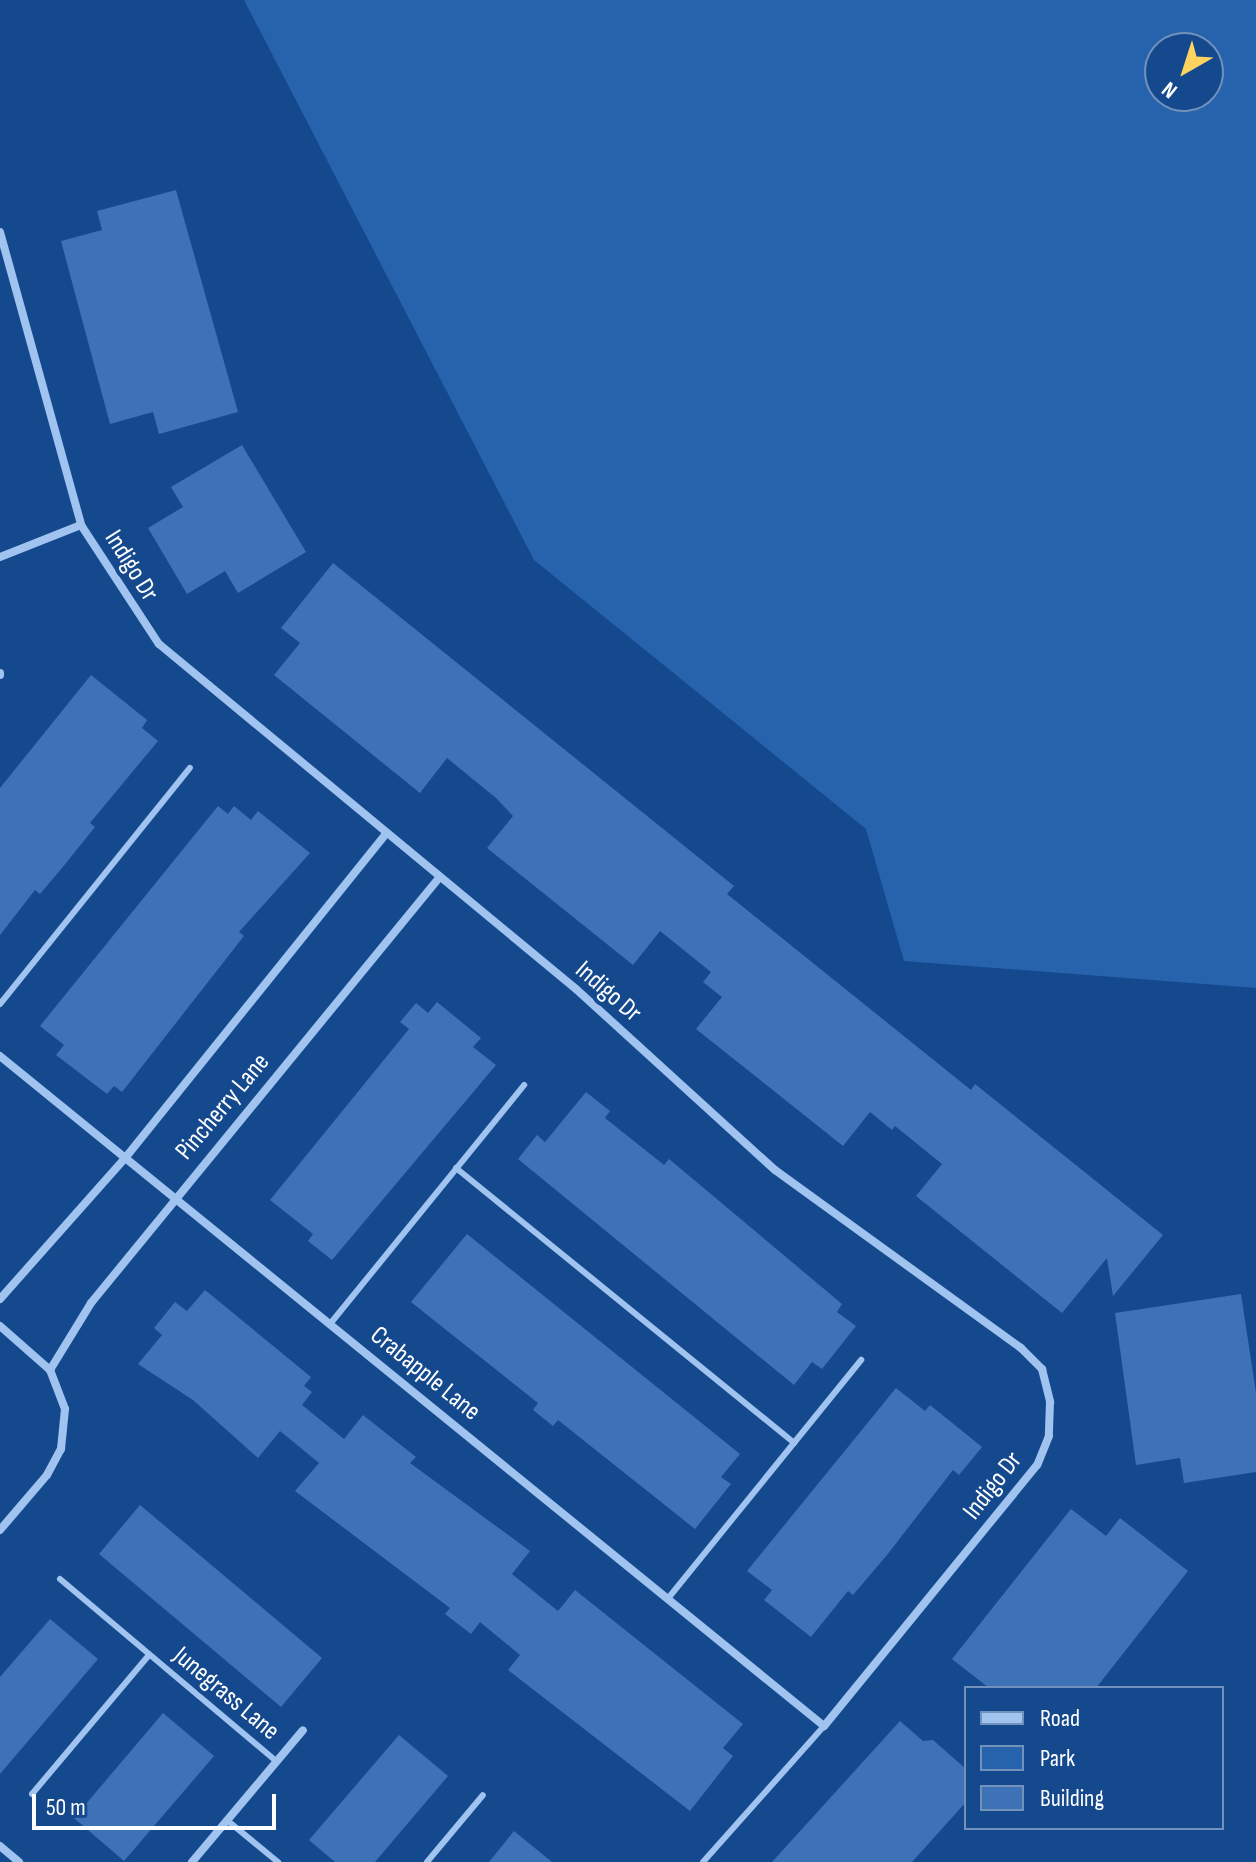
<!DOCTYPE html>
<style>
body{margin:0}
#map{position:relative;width:1256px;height:1862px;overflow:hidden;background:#15498e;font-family:"Sofia Sans Condensed",sans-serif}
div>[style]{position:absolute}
.green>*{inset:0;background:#2762ad}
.building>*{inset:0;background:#3d72b7}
.lane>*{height:6px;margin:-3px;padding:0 3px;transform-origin:3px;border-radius:3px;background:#a0c3f0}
.street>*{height:8px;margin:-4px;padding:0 4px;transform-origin:4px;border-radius:4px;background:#a0c3f0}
span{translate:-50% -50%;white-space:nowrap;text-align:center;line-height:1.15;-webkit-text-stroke:8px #15498e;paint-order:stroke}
.street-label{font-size:26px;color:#fff}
.legend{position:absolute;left:964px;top:1686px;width:260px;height:144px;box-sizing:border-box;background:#15498e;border:2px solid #7392bb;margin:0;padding:10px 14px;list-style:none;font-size:24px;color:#fff}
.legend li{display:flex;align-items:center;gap:16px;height:40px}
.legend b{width:40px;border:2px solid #7392bb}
.north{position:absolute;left:1144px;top:32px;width:80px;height:80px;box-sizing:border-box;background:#15498e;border:2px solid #7392bb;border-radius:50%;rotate:219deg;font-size:22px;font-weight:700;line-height:32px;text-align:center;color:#fff}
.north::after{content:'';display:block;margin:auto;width:28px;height:36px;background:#ffd360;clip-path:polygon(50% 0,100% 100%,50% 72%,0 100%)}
.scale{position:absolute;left:32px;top:1794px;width:244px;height:36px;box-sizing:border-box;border:4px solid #fff;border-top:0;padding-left:10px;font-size:24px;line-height:28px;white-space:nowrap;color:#fff;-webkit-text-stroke:6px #15498e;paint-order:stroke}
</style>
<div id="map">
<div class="green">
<i style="clip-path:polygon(evenodd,244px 0,1256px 0,1256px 988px,904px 961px,866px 829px,534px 560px,244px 0,1160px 48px,1208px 48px,1208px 96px,1160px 96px,1160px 48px)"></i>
</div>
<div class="building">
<i style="clip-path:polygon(176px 190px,238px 412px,159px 434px,153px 412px,110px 424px,61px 241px,102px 230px,97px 211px)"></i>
<i style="clip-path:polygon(242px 445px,306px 552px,238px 593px,225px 571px,187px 594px,148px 528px,183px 507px,171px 487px)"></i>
<i style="clip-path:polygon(333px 563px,734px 886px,727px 894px,971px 1090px,975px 1084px,1163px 1235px,1113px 1296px,1107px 1258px,1062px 1313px,916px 1196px,942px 1164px,895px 1126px,892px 1130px,870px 1112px,843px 1146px,696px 1029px,722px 997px,703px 982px,711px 972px,660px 931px,633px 965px,487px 848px,513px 816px,496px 798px,447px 758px,420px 793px,274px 675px,300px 643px,281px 628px)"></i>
<i style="clip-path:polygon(91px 675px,147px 720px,142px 728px,158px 741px,90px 823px,95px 827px,62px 868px,40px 894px,35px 890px,0 935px,0 788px)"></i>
<i style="clip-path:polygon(218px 806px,228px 814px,234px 806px,251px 820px,258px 811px,310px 853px,239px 932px,244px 936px,122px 1092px,114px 1086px,107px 1094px,56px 1055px,64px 1045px,40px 1026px)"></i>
<i style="clip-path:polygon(437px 1002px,481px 1038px,473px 1047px,496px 1065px,332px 1260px,308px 1241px,313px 1234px,270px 1200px,409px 1029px,400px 1022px,416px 1003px,428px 1013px)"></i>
<i style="clip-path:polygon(586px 1092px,610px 1111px,605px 1118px,664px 1165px,669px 1159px,842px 1304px,837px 1312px,856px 1326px,822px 1369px,812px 1362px,794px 1385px,518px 1159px,537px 1135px,545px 1142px)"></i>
<i style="clip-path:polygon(467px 1234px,740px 1454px,721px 1477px,731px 1484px,695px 1529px,558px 1420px,553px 1426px,533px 1410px,538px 1403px,411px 1302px)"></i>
<i style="clip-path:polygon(205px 1290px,311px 1377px,304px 1386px,312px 1392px,302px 1405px,344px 1439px,363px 1415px,416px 1457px,410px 1463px,530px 1551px,512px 1574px,558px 1611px,575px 1590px,743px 1724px,723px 1748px,733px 1756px,690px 1811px,508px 1670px,520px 1655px,480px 1622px,471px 1634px,445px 1614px,450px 1608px,295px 1491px,319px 1463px,280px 1431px,258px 1458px,193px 1400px,138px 1364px,162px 1335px,154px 1328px,175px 1302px,187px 1311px)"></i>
<i style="clip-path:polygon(1241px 1294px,1256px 1393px,1256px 1472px,1184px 1483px,1180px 1458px,1136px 1465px,1115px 1313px)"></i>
<i style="clip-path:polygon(896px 1388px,925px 1411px,930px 1405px,982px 1447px,959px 1475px,953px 1470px,887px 1555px,853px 1595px,848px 1591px,811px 1637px,764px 1600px,772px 1590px,747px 1571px)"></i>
<i style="clip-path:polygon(140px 1505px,322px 1658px,281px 1707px,99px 1554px)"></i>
<i style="clip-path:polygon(1071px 1509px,1106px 1536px,1120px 1518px,1188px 1571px,1096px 1688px,989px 1688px,952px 1659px)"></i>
<i style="clip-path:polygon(50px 1619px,98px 1659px,0 1774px,0 1677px)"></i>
<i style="clip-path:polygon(163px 1713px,214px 1756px,124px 1861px,74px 1818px)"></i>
<i style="clip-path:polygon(900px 1721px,923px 1741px,933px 1740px,966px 1769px,966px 1802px,912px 1862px,772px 1862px)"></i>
<i style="clip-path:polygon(399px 1735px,448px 1776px,375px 1862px,335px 1862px,309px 1840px)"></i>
<i style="clip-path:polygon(514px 1831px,552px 1862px,489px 1862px)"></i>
</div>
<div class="lane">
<i style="left:0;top:1004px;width:303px;rotate:-51.2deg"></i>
<i style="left:456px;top:1168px;width:436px;rotate:39.1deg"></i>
<i style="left:330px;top:1324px;width:308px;rotate:-50.9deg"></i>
<i style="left:60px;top:1579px;width:284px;rotate:40.1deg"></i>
<i style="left:670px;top:1596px;width:304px;rotate:-51deg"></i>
<i style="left:32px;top:1794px;width:182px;rotate:-49.9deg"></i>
<i style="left:228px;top:1821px;width:65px;rotate:39.4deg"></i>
<i style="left:427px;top:1862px;width:87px;rotate:-50.1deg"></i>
<i style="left:703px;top:1862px;width:182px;rotate:-48.3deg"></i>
</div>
<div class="street">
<i style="left:0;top:232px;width:304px;rotate:74.5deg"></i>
<i style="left:81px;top:525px;width:142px;rotate:56.8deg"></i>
<i style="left:159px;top:644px;width:541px;rotate:39.6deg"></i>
<i style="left:576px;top:989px;width:269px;rotate:42.3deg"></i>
<i style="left:775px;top:1170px;width:304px;rotate:35.9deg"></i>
<i style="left:1021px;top:1348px;width:30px;rotate:45deg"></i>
<i style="left:1042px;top:1369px;width:34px;rotate:76deg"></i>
<i style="left:1050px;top:1402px;width:34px;rotate:92deg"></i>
<i style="left:1049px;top:1436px;width:31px;rotate:112deg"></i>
<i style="left:1037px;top:1465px;width:337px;rotate:129.2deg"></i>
<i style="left:824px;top:1726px;width:1062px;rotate:-140.89deg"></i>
<i style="left:0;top:557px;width:87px;rotate:-21.6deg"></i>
<i style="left:0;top:673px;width:2px;rotate:90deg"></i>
<i style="left:0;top:1299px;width:190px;rotate:-48.4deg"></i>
<i style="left:126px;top:1157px;width:413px;rotate:-51.2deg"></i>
<i style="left:0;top:1326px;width:67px;rotate:41.3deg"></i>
<i style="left:0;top:1530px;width:72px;rotate:-49.5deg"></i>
<i style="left:47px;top:1475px;width:30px;rotate:-62deg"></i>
<i style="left:61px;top:1449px;width:40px;rotate:-84.3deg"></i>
<i style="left:65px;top:1409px;width:42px;rotate:-111deg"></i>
<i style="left:50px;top:1370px;width:79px;rotate:-58.5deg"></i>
<i style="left:91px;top:1303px;width:548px;rotate:-50.7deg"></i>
<i style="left:0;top:1846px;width:25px;rotate:40deg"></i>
<i style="left:192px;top:1862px;width:172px;rotate:-49.9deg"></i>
</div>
<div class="street-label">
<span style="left:131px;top:566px;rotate:58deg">Indigo Dr</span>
<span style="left:608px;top:992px;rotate:41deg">Indigo Dr</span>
<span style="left:223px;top:1107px;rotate:-50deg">Pincherry Lane</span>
<span style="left:425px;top:1374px;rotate:39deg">Crabapple Lane</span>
<span style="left:993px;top:1486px;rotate:-52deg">Indigo Dr</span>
<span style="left:226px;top:1694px;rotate:40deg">Junegrass Lane</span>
</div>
<ul class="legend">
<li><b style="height:10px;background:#a0c3f0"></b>Road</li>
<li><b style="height:22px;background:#2762ad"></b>Park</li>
<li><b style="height:22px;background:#3d72b7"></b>Building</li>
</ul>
<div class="north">N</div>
<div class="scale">50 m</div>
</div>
